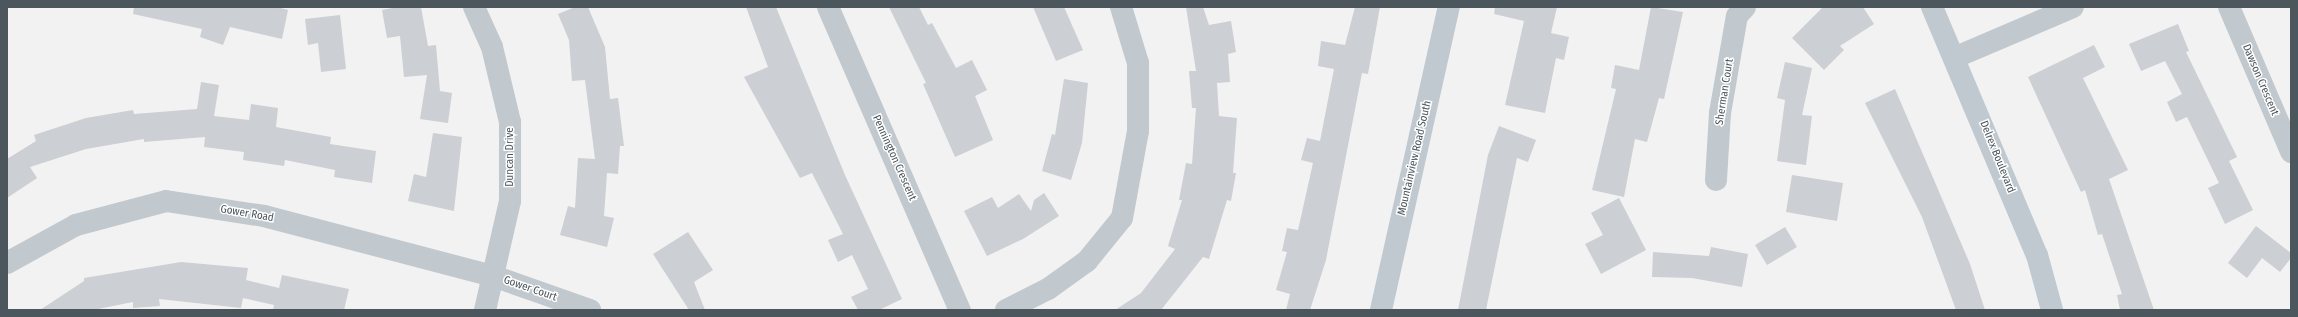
<!DOCTYPE html>
<style>
body{margin:0}
#map{position:relative;width:2298px;height:317px;overflow:hidden;background:#f3f2f2;font-family:"Fira Sans Condensed",sans-serif}
div>[style]{position:absolute}
.building>*{inset:0;background:#cccfd3}
.street>*{height:22px;margin:-11px;padding:0 11px;transform-origin:11px;border-radius:11px;background:#c1c9ce}
.secondary>*{height:22px;margin:-11px;padding:0 11px;transform-origin:11px;border-radius:11px;background:#c0c9d0}
span{translate:-50% -50%;white-space:nowrap;text-align:center;line-height:1.15;-webkit-text-stroke:3px #fff;paint-order:stroke}
.street-label{font-size:11px;color:#4b565d}
.frame{position:absolute;inset:0;border:8px solid #4b565d;pointer-events:none}
</style>
<div id="map">
<div class="building">
<i style="clip-path:polygon(134px 7px,277px 7px,288px 10px,282px 39px,230px 27px,223px 45px,200px 37px,202px 29px,133px 14px)"></i>
<i style="clip-path:polygon(398px 7px,421px 7px,428px 46px,436px 45px,440px 91px,452px 93px,448px 123px,420px 119px,427px 75px,404px 77px,400px 36px,387px 38px,382px 10px)"></i>
<i style="clip-path:polygon(575px 7px,588px 7px,605px 47px,610px 99px,618px 98px,624px 146px,620px 146px,618px 174px,607px 173px,604px 216px,614px 218px,607px 247px,560px 235px,568px 206px,575px 208px,578px 158px,595px 159px,585px 80px,572px 81px,569px 40px,558px 14px)"></i>
<i style="clip-path:polygon(746px 7px,776px 7px,845px 175px,902px 299px,879px 310px,858px 310px,851px 297px,868px 289px,852px 255px,838px 262px,828px 240px,843px 234px,812px 173px,800px 178px,744px 77px,768px 67px)"></i>
<i style="clip-path:polygon(889px 7px,919px 7px,928px 25px,932px 23px,956px 68px,972px 60px,987px 90px,975px 96px,993px 140px,955px 157px,923px 84px,926px 83px)"></i>
<i style="clip-path:polygon(1033px 7px,1064px 7px,1083px 50px,1056px 61px)"></i>
<i style="clip-path:polygon(1186px 7px,1203px 7px,1209px 25px,1231px 21px,1236px 52px,1228px 54px,1230px 82px,1217px 83px,1219px 116px,1237px 118px,1233px 173px,1236px 173px,1231px 201px,1227px 200px,1209px 259px,1203px 257px,1161px 310px,1115px 310px,1141px 293px,1175px 249px,1168px 246px,1182px 200px,1179px 200px,1186px 163px,1192px 164px,1196px 108px,1192px 108px,1189px 71px,1196px 71px)"></i>
<i style="clip-path:polygon(1355px 7px,1380px 7px,1368px 74px,1362px 73px,1326px 260px,1310px 310px,1286px 310px,1290px 294px,1276px 290px,1287px 252px,1282px 251px,1287px 228px,1298px 230px,1313px 163px,1301px 160px,1307px 138px,1320px 141px,1334px 69px,1318px 66px,1321px 41px,1345px 45px)"></i>
<i style="clip-path:polygon(1495px 7px,1557px 7px,1551px 33px,1569px 37px,1564px 60px,1556px 58px,1545px 113px,1505px 105px,1524px 21px,1494px 14px)"></i>
<i style="clip-path:polygon(1651px 7px,1683px 12px,1664px 99px,1659px 98px,1647px 142px,1635px 139px,1624px 197px,1592px 190px,1616px 89px,1611px 88px,1615px 65px,1639px 70px)"></i>
<i style="clip-path:polygon(1823px 7px,1863px 7px,1874px 24px,1840px 46px,1844px 50px,1824px 70px,1792px 38px)"></i>
<i style="clip-path:polygon(340px 15px,346px 69px,321px 72px,318px 43px,308px 45px,305px 19px)"></i>
<i style="clip-path:polygon(2178px 24px,2189px 51px,2186px 52px,2237px 157px,2229px 161px,2253px 210px,2225px 224px,2208px 188px,2219px 183px,2187px 117px,2176px 122px,2167px 102px,2182px 94px,2165px 61px,2141px 71px,2129px 44px)"></i>
<i style="clip-path:polygon(2094px 45px,2105px 67px,2083px 78px,2128px 170px,2109px 179px,2154px 310px,2120px 310px,2117px 295px,2122px 294px,2102px 234px,2098px 235px,2085px 190px,2081px 192px,2028px 77px)"></i>
<i style="clip-path:polygon(1785px 62px,1812px 68px,1802px 115px,1812px 116px,1806px 165px,1777px 161px,1785px 100px,1777px 98px)"></i>
<i style="clip-path:polygon(1064px 79px,1088px 83px,1082px 143px,1071px 180px,1042px 171px,1052px 134px,1055px 135px)"></i>
<i style="clip-path:polygon(201px 82px,219px 85px,214px 116px,249px 120px,251px 104px,278px 108px,276px 127px,331px 137px,330px 144px,376px 151px,372px 183px,334px 177px,335px 170px,285px 160px,284px 166px,243px 160px,244px 152px,204px 147px,205px 137px,144px 142px,144px 139px,86px 149px,30px 167px,37px 178px,7px 198px,7px 159px,36px 141px,34px 135px,86px 118px,133px 110px,134px 114px,197px 109px)"></i>
<i style="clip-path:polygon(1895px 89px,1970px 264px,1985px 310px,1956px 310px,1922px 217px,1865px 103px)"></i>
<i style="clip-path:polygon(1499px 126px,1536px 140px,1528px 162px,1517px 158px,1486px 310px,1458px 310px,1488px 155px)"></i>
<i style="clip-path:polygon(433px 133px,462px 137px,454px 211px,408px 201px,414px 174px,426px 177px)"></i>
<i style="clip-path:polygon(1792px 175px,1843px 183px,1837px 221px,1786px 212px)"></i>
<i style="clip-path:polygon(1044px 193px,1059px 216px,1023px 239px,987px 256px,964px 211px,992px 197px,998px 208px,1019px 194px,1031px 211px,1034px 200px)"></i>
<i style="clip-path:polygon(1619px 198px,1646px 250px,1601px 274px,1585px 244px,1603px 235px,1591px 213px)"></i>
<i style="clip-path:polygon(2256px 226px,2291px 253px,2291px 258px,2280px 272px,2262px 258px,2247px 278px,2228px 263px)"></i>
<i style="clip-path:polygon(1785px 227px,1797px 247px,1767px 265px,1755px 245px)"></i>
<i style="clip-path:polygon(688px 232px,713px 270px,694px 282px,705px 310px,689px 310px,653px 254px)"></i>
<i style="clip-path:polygon(1711px 247px,1748px 254px,1742px 287px,1692px 278px,1652px 277px,1653px 252px,1709px 256px)"></i>
<i style="clip-path:polygon(181px 262px,248px 268px,246px 280px,279px 288px,282px 275px,349px 289px,344px 310px,273px 310px,274px 305px,243px 298px,241px 308px,159px 299px,160px 306px,133px 308px,133px 302px,93px 310px,40px 310px,84px 281px,84px 278px)"></i>
</div>
<div class="street">
<i style="left:474px;top:7px;width:44px;rotate:65.8deg"></i>
<i style="left:492px;top:47px;width:77px;rotate:76.5deg"></i>
<i style="left:510px;top:122px;width:79px;rotate:90deg"></i>
<i style="left:510px;top:201px;width:112px;rotate:102.9deg"></i>
<i style="left:828px;top:7px;width:331px;rotate:66.5deg"></i>
<i style="left:2229px;top:7px;width:158px;rotate:66.8deg"></i>
<i style="left:1956px;top:57px;width:127px;rotate:-23.1deg"></i>
<i style="left:1716px;top:180px;width:67px;rotate:-86.6deg"></i>
<i style="left:1720px;top:113px;width:98px;rotate:-80.1deg"></i>
<i style="left:1737px;top:16px;width:12px;rotate:-48deg"></i>
<i style="left:7px;top:263px;width:79px;rotate:-28.8deg"></i>
<i style="left:76px;top:225px;width:93px;rotate:-14.9deg"></i>
<i style="left:166px;top:201px;width:99px;rotate:8.7deg"></i>
<i style="left:264px;top:216px;width:237px;rotate:14.7deg"></i>
<i style="left:493px;top:276px;width:103px;rotate:19.3deg"></i>
<i style="left:1006px;top:310px;width:47px;rotate:-26.6deg"></i>
<i style="left:1048px;top:289px;width:48px;rotate:-35.7deg"></i>
<i style="left:1087px;top:261px;width:55px;rotate:-50.9deg"></i>
<i style="left:1122px;top:218px;width:88px;rotate:-79.6deg"></i>
<i style="left:1138px;top:131px;width:68px;rotate:-90deg"></i>
<i style="left:1138px;top:63px;width:59px;rotate:-106.9deg"></i>
</div>
<div class="secondary">
<i style="left:1932px;top:7px;width:269px;rotate:67.1deg"></i>
<i style="left:2037px;top:255px;width:57px;rotate:74.7deg"></i>
<i style="left:1381px;top:310px;width:311px;rotate:-77.4deg"></i>
</div>
<div class="street-label">
<span style="left:2260px;top:80px;rotate:67deg">Dawson Crescent</span>
<span style="left:1725px;top:92px;rotate:-81deg">Sherman Court</span>
<span style="left:510px;top:157px;rotate:-90deg">Duncan Drive</span>
<span style="left:1997px;top:157px;rotate:68deg">Delrex Boulevard</span>
<span style="left:894px;top:158px;rotate:66deg">Pennington Crescent</span>
<span style="left:1415px;top:158px;rotate:-77deg">Mountainview Road South</span>
<span style="left:247px;top:214px;rotate:10deg">Gower Road</span>
<span style="left:530px;top:289px;rotate:19deg">Gower Court</span>
</div>
<div class="frame"></div>
</div>
